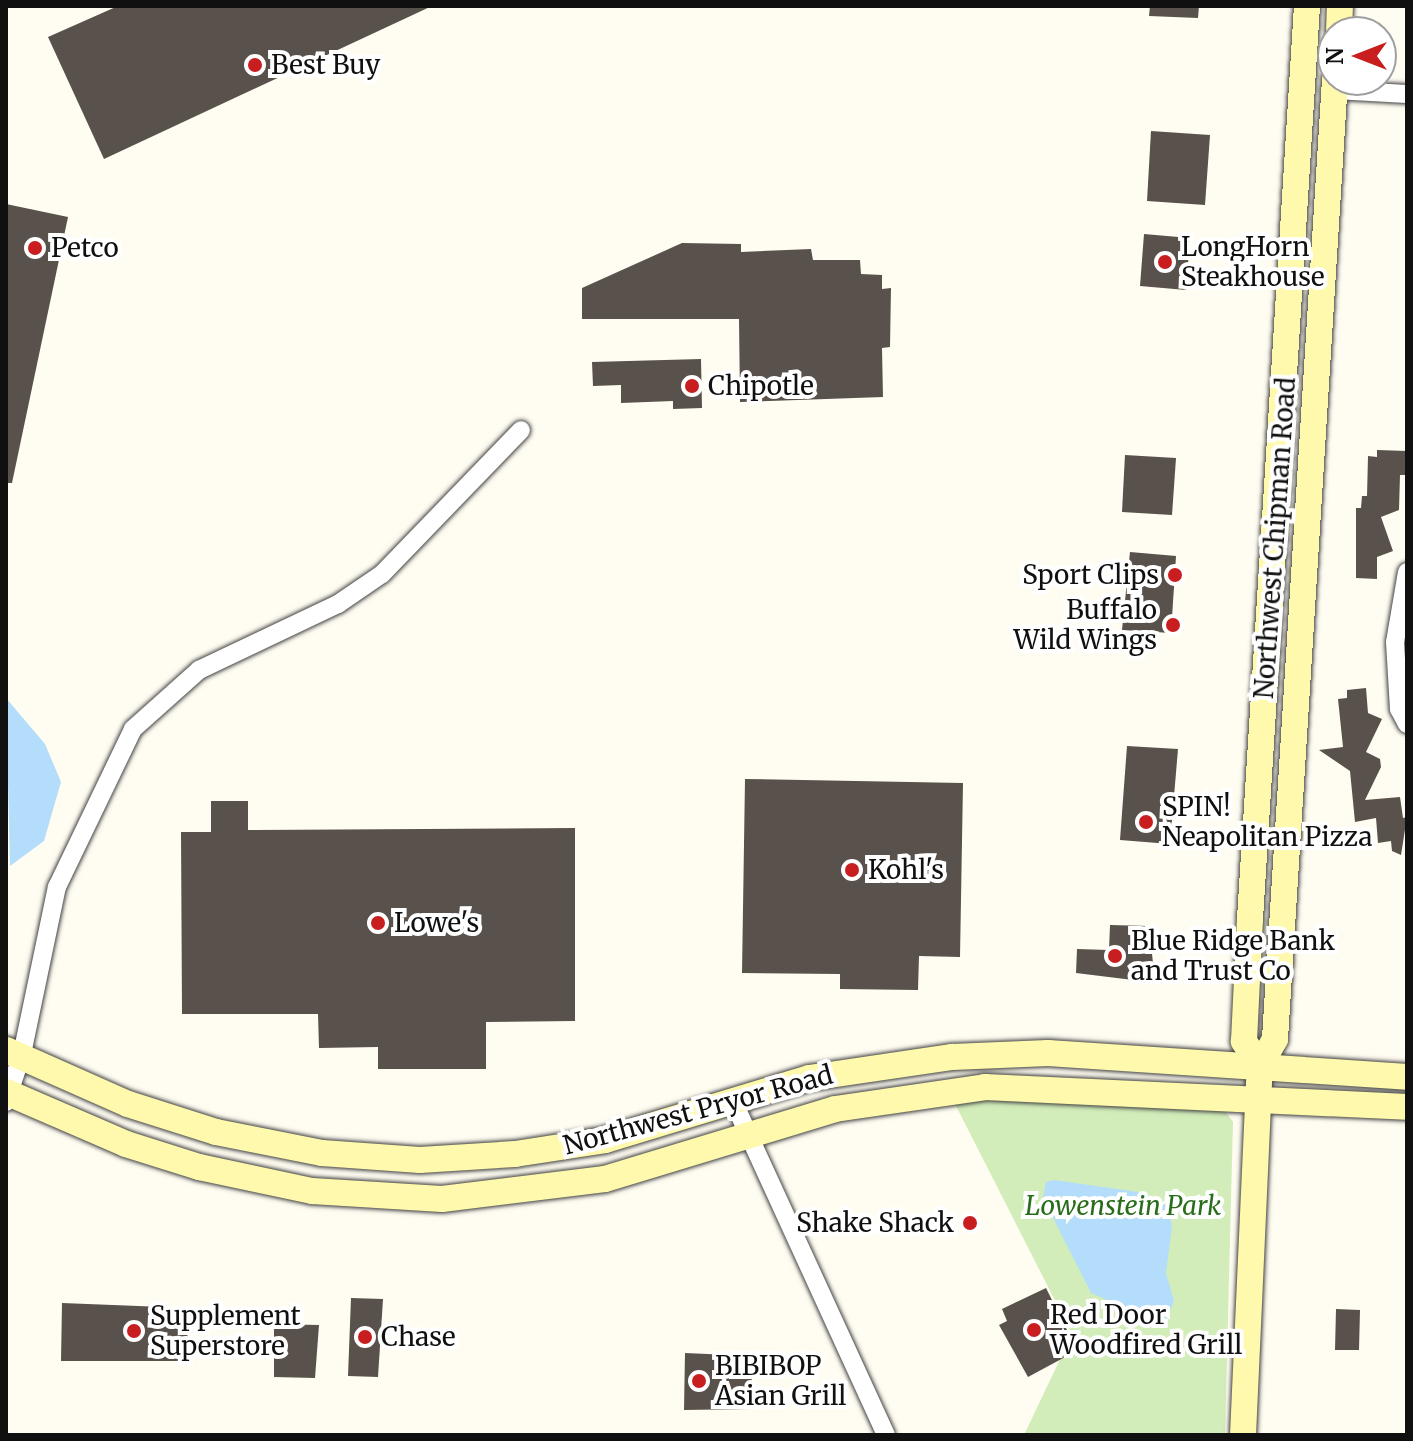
<!DOCTYPE html>
<style>
body{margin:0}
#map{position:relative;width:1413px;height:1441px;overflow:hidden;background:#fffdf2;font-family:Merriweather,serif}
div>[style]{position:absolute}
.green>*{inset:0;background:#d2edb9}
.water>*{inset:0;background:#b3ddfa}
.building>*{inset:0;background:#59514b}
.roads{filter:drop-shadow(0 0 2px #434343) drop-shadow(0 0 2px #434343)}
.minor>*{height:18px;margin:-9px;padding:0 9px;transform-origin:9px;border-radius:9px;background:#fff}
.secondary>*{height:26px;margin:-13px;padding:0 13px;transform-origin:13px;border-radius:13px;background:#fff9ad}
.dots>*{width:22px;height:22px;translate:-50% -50%;box-sizing:border-box;border:4px solid #fff;border-radius:50%}
span{translate:-50% -50%;white-space:nowrap;text-align:center;line-height:1.15;-webkit-text-stroke:8px #fff;paint-order:stroke}
.poi-label{font-size:26px;color:#101010}
.left{translate:0 -50%;text-align:left}
.right{translate:-100% -50%;text-align:right}
.street-label{font-size:26px;color:#101010}
.park-label{font-size:26px;color:#296d1b;font-style:italic}
.frame{position:absolute;inset:0;border:8px solid #101010;pointer-events:none}
.north{position:absolute;left:1317px;top:16px;width:80px;height:80px;box-sizing:border-box;background:#fff;border:2px solid #9f9f9f;border-radius:50%;rotate:270deg;font-size:22px;font-weight:700;line-height:32px;text-align:center;color:#101010}
.north::after{content:'';display:block;margin:auto;width:28px;height:36px;background:#c91e20;clip-path:polygon(50% 0,100% 100%,50% 72%,0 100%)}
</style>
<div id="map">
<div class="green">
<i style="clip-path:polygon(1008px 1096px,1225px 1111px,1233px 1122px,1225px 1435px,1024px 1435px,1072px 1334px,953px 1100px)"></i>
</div>
<div class="water">
<i style="clip-path:polygon(6px 698px,45px 744px,61px 782px,44px 841px,10px 866px)"></i>
<i style="clip-path:polygon(1054px 1180px,1145px 1193px,1168px 1207px,1172px 1226px,1166px 1273px,1174px 1301px,1167px 1318px,1153px 1320px,1091px 1293px,1043px 1198px,1046px 1182px)"></i>
</div>
<div class="building">
<i style="clip-path:polygon(118px 6px,432px 6px,104px 159px,48px 37px)"></i>
<i style="clip-path:polygon(1150px 6px,1199px 6px,1198px 18px,1149px 16px)"></i>
<i style="clip-path:polygon(1151px 131px,1210px 135px,1205px 205px,1147px 201px)"></i>
<i style="clip-path:polygon(6px 204px,68px 217px,12px 483px,6px 483px)"></i>
<i style="clip-path:polygon(1144px 234px,1190px 238px,1186px 290px,1140px 286px)"></i>
<i style="clip-path:polygon(682px 243px,741px 244px,741px 252px,811px 249px,813px 260px,860px 260px,861px 274px,882px 275px,882px 289px,891px 288px,890px 347px,882px 348px,883px 397px,740px 402px,739px 319px,582px 319px,582px 288px)"></i>
<i style="clip-path:polygon(701px 359px,702px 408px,673px 409px,673px 401px,621px 403px,621px 385px,593px 386px,592px 362px)"></i>
<i style="clip-path:polygon(1377px 450px,1407px 451px,1407px 475px,1400px 475px,1399px 510px,1381px 517px,1393px 551px,1377px 557px,1377px 579px,1356px 578px,1356px 508px,1361px 508px,1362px 496px,1367px 496px,1368px 456px,1377px 457px)"></i>
<i style="clip-path:polygon(1125px 455px,1176px 458px,1172px 515px,1122px 512px)"></i>
<i style="clip-path:polygon(1130px 552px,1176px 556px,1171px 633px,1122px 630px)"></i>
<i style="clip-path:polygon(1366px 688px,1368px 713px,1382px 719px,1366px 752px,1380px 759px,1381px 767px,1365px 800px,1400px 797px,1403px 818px,1407px 817px,1401px 855px,1392px 851px,1391px 841px,1378px 843px,1376px 818px,1355px 822px,1350px 771px,1319px 750px,1343px 747px,1338px 699px,1347px 698px,1347px 690px)"></i>
<i style="clip-path:polygon(1127px 746px,1178px 749px,1170px 844px,1120px 840px)"></i>
<i style="clip-path:polygon(745px 779px,963px 783px,960px 957px,919px 956px,918px 990px,840px 989px,840px 974px,742px 973px)"></i>
<i style="clip-path:polygon(211px 801px,248px 801px,248px 830px,575px 828px,575px 1021px,486px 1022px,486px 1069px,378px 1069px,378px 1047px,319px 1048px,318px 1014px,182px 1014px,181px 832px,211px 832px)"></i>
<i style="clip-path:polygon(1110px 925px,1149px 926px,1153px 963px,1133px 980px,1076px 973px,1077px 949px,1109px 950px)"></i>
<i style="clip-path:polygon(1046px 1288px,1069px 1334px,1060px 1339px,1067px 1356px,1028px 1377px,999px 1325px,1007px 1321px,1002px 1309px)"></i>
<i style="clip-path:polygon(351px 1298px,383px 1299px,378px 1377px,348px 1376px)"></i>
<i style="clip-path:polygon(62px 1303px,189px 1308px,186px 1361px,61px 1361px)"></i>
<i style="clip-path:polygon(1336px 1309px,1360px 1310px,1359px 1350px,1335px 1350px)"></i>
<i style="clip-path:polygon(274px 1324px,319px 1325px,315px 1378px,274px 1377px)"></i>
<i style="clip-path:polygon(685px 1353px,753px 1356px,750px 1409px,684px 1410px)"></i>
</div>
<div class="roads">
<div class="minor">
<i style="left:1335px;top:90px;width:72px;rotate:3.2deg"></i>
<i style="left:1407px;top:572px;width:71px;rotate:99.7deg"></i>
<i style="left:1395px;top:642px;width:67px;rotate:86.6deg"></i>
<i style="left:1399px;top:709px;width:17px;rotate:62deg"></i>
<i style="left:6px;top:1102px;width:51px;rotate:-71.6deg"></i>
<i style="left:22px;top:1054px;width:171px;rotate:-78.2deg"></i>
<i style="left:57px;top:887px;width:175px;rotate:-64.3deg"></i>
<i style="left:133px;top:729px;width:89px;rotate:-41.8deg"></i>
<i style="left:199px;top:670px;width:154px;rotate:-25.4deg"></i>
<i style="left:338px;top:604px;width:53px;rotate:-34.3deg"></i>
<i style="left:382px;top:574px;width:200px;rotate:-46deg"></i>
<i style="left:734px;top:1103px;width:365px;rotate:65.4deg"></i>
</div>
<div class="secondary">
<i style="left:1339px;top:32px;width:26px;rotate:-88deg"></i>
<i style="left:6px;top:1050px;width:133px;rotate:23.9deg"></i>
<i style="left:128px;top:1104px;width:92px;rotate:17.7deg"></i>
<i style="left:216px;top:1132px;width:108px;rotate:11.2deg"></i>
<i style="left:322px;top:1153px;width:98px;rotate:4.1deg"></i>
<i style="left:420px;top:1160px;width:95px;rotate:-3.6deg"></i>
<i style="left:515px;top:1154px;width:91px;rotate:-8.8deg"></i>
<i style="left:605px;top:1140px;width:213px;rotate:-16.9deg"></i>
<i style="left:809px;top:1078px;width:145px;rotate:-8.4deg"></i>
<i style="left:952px;top:1057px;width:96px;rotate:-2.4deg"></i>
<i style="left:1048px;top:1053px;width:360px;rotate:3.8deg"></i>
<i style="left:1260px;top:1066px;width:30px;rotate:-123deg"></i>
<i style="left:1244px;top:1041px;width:122px;rotate:-87.2deg"></i>
<i style="left:1250px;top:919px;width:915px;rotate:-86.43deg"></i>
<i style="left:6px;top:1092px;width:131px;rotate:23.4deg"></i>
<i style="left:126px;top:1144px;width:77px;rotate:17.5deg"></i>
<i style="left:199px;top:1167px;width:116px;rotate:12deg"></i>
<i style="left:312px;top:1191px;width:130px;rotate:3.5deg"></i>
<i style="left:442px;top:1199px;width:164px;rotate:-7deg"></i>
<i style="left:605px;top:1179px;width:240px;rotate:-16.9deg"></i>
<i style="left:835px;top:1109px;width:152px;rotate:-8.3deg"></i>
<i style="left:985px;top:1087px;width:422px;rotate:2.7deg"></i>
<i style="left:1243px;top:1435px;width:369px;rotate:-87.4deg"></i>
<i style="left:1260px;top:1066px;width:31px;rotate:-61deg"></i>
<i style="left:1275px;top:1039px;width:961px;rotate:-86.42deg"></i>
</div>
</div>
<div class="dots">
<i style="left:255px;top:65px;background:#c91e20"></i>
<i style="left:35px;top:248px;background:#c91e20"></i>
<i style="left:1165px;top:262px;background:#c91e20"></i>
<i style="left:692px;top:386px;background:#c91e20"></i>
<i style="left:1175px;top:575px;background:#c91e20"></i>
<i style="left:1173px;top:625px;background:#c91e20"></i>
<i style="left:1146px;top:822px;background:#c91e20"></i>
<i style="left:852px;top:870px;background:#c91e20"></i>
<i style="left:378px;top:923px;background:#c91e20"></i>
<i style="left:1115px;top:956px;background:#c91e20"></i>
<i style="left:970px;top:1223px;background:#c91e20"></i>
<i style="left:1034px;top:1330px;background:#c91e20"></i>
<i style="left:134px;top:1331px;background:#c91e20"></i>
<i style="left:365px;top:1337px;background:#c91e20"></i>
<i style="left:699px;top:1381px;background:#c91e20"></i>
</div>
<div class="poi-label">
<span class="left" style="left:271px;top:65px">Best Buy</span>
<span class="left" style="left:1181px;top:262px">LongHorn<br>Steakhouse</span>
<span class="left" style="left:51px;top:248px">Petco</span>
<span class="left" style="left:708px;top:386px">Chipotle</span>
<span class="right" style="left:1159px;top:575px">Sport Clips</span>
<span class="right" style="left:1157px;top:625px">Buffalo<br>Wild Wings</span>
<span class="left" style="left:1162px;top:822px">SPIN!<br>Neapolitan Pizza</span>
<span class="left" style="left:868px;top:870px">Kohl's</span>
<span class="left" style="left:394px;top:923px">Lowe's</span>
<span class="left" style="left:1131px;top:956px">Blue Ridge Bank<br>and Trust Co</span>
<span class="right" style="left:954px;top:1223px">Shake Shack</span>
<span class="left" style="left:1050px;top:1330px">Red Door<br>Woodfired Grill</span>
<span class="left" style="left:150px;top:1331px">Supplement<br>Superstore</span>
<span class="left" style="left:381px;top:1337px">Chase</span>
<span class="left" style="left:715px;top:1381px">BIBIBOP<br>Asian Grill</span>
</div>
<div class="street-label">
<span style="left:1275px;top:538px;rotate:-86deg">Northwest Chipman Road</span>
<span style="left:698px;top:1110px;rotate:-15deg">Northwest Pryor Road</span>
</div>
<div class="park-label">
<span style="left:1123px;top:1206px">Lowenstein Park</span>
</div>
<div class="frame"></div>
<div class="north">N</div>
</div>
